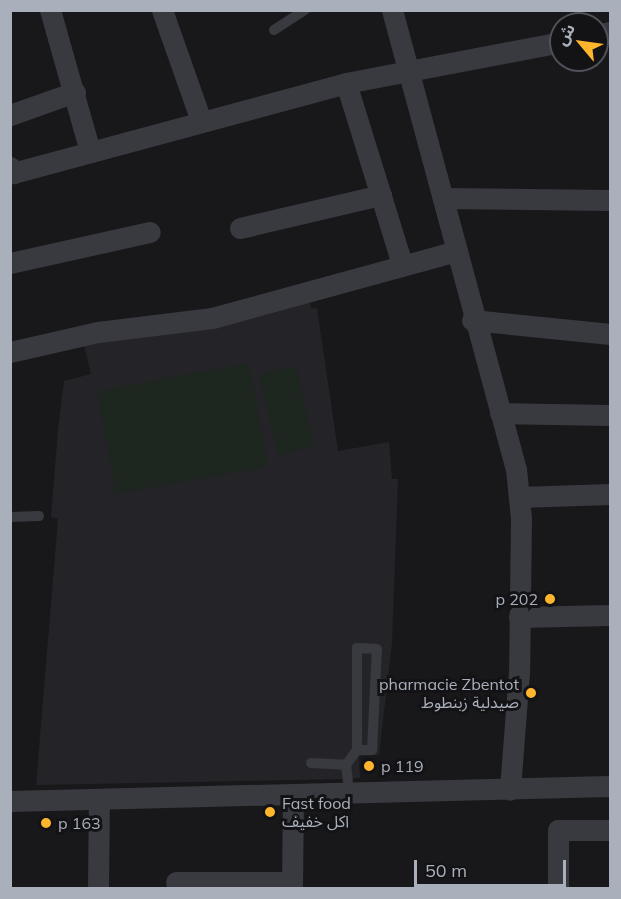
<!DOCTYPE html>
<meta charset="utf-8">
<style>
body{margin:0}
#map{position:relative;width:621px;height:899px;overflow:hidden;background:#18181b;font-family:Mulish,"Noto Sans Arabic",sans-serif}
div>[style]{position:absolute}
.built>*{inset:0;background:#242428}
.green>*{inset:0;background:#1d261f}
.service>*{height:10px;margin:-5px;padding:0 5px;transform-origin:5px;border-radius:5px;background:#393a40}
.minor>*{height:21px;margin:-10.5px;padding:0 10.5px;transform-origin:10.5px;border-radius:10.5px;background:#393a40}
.dots>*{width:16px;height:16px;translate:-50% -50%;box-sizing:border-box;border:3px solid #131316;border-radius:50%}
span{translate:-50% -50%;white-space:nowrap;text-align:center;line-height:1.15;-webkit-text-stroke:6px #131316;paint-order:stroke}
.poi-label{font-size:16px;color:#a9afbb}
.right{translate:-100% -50%;text-align:right}
.left{translate:0 -50%;text-align:left}
.frame{position:absolute;inset:0;border:12px solid #a9afbb;pointer-events:none}
.north{position:absolute;left:549px;top:12px;width:60px;height:60px;box-sizing:border-box;background:#131316;border:2px solid #4f5158;border-radius:50%;rotate:299deg;font-size:16px;font-weight:700;line-height:24px;text-align:center;color:#a9afbb}
.north::after{content:'';display:block;margin:auto;width:21px;height:27px;background:#ffb62c;clip-path:polygon(50% 0,100% 100%,50% 72%,0 100%)}
.scale{position:absolute;left:414px;top:860px;width:152px;height:27px;box-sizing:border-box;border:3px solid #a9afbb;border-top:0;padding-left:8px;font-size:18px;line-height:21px;white-space:nowrap;color:#a9afbb;-webkit-text-stroke:4px #131316;paint-order:stroke}
</style>
<div id="map">
<div class="built">
<i style="clip-path:polygon(310px 301px,311px 309px,317px 308px,338px 451px,389px 442px,392px 479px,398px 479px,392px 643px,379px 755px,359px 756px,360px 778px,347px 779px,36px 785px,58px 519px,51px 517px,58px 430px,64px 381px,91px 374px,84px 345px)"></i>
</div>
<div class="green">
<i style="clip-path:polygon(249px 363px,268px 466px,116px 494px,97px 391px)"></i>
<i style="clip-path:polygon(296px 366px,314px 446px,278px 455px,259px 375px)"></i>
</div>
<div class="service">
<i style="left:274px;top:30px;width:37px;rotate:-33deg"></i>
<i style="left:10px;top:517px;width:29px;rotate:-2deg"></i>
<i style="left:311px;top:763px;width:35px;rotate:3deg"></i>
<i style="left:349px;top:792px;width:27px;rotate:-96deg"></i>
<i style="left:346px;top:765px;width:19px;rotate:-54deg"></i>
<i style="left:357px;top:750px;width:15px"></i>
<i style="left:372px;top:750px;width:101px;rotate:-87.2deg"></i>
<i style="left:377px;top:649px;width:20px;rotate:-177deg"></i>
<i style="left:357px;top:648px;width:102px;rotate:90deg"></i>
</div>
<div class="minor">
<i style="left:50px;top:10px;width:147px;rotate:74.2deg"></i>
<i style="left:162px;top:10px;width:118px;rotate:70.6deg"></i>
<i style="left:392px;top:10px;width:475px;rotate:74.9deg"></i>
<i style="left:516px;top:469px;width:49px;rotate:84.2deg"></i>
<i style="left:521px;top:518px;width:154px;rotate:90.7deg"></i>
<i style="left:519px;top:672px;width:118px;rotate:94.4deg"></i>
<i style="left:597px;top:35px;width:13px;rotate:-13deg"></i>
<i style="left:346px;top:83px;width:189px;rotate:72.8deg"></i>
<i style="left:10px;top:115px;width:69px;rotate:-19.5deg"></i>
<i style="left:10px;top:167px;width:7px;rotate:63deg"></i>
<i style="left:13px;top:173px;width:345px;rotate:-15.1deg"></i>
<i style="left:346px;top:83px;width:219px;rotate:-10.8deg"></i>
<i style="left:443px;top:198px;width:167px;rotate:0.7deg"></i>
<i style="left:240px;top:228px;width:145px;rotate:-13.2deg"></i>
<i style="left:10px;top:263px;width:143px;rotate:-12.5deg"></i>
<i style="left:472px;top:320px;width:139px;rotate:5.8deg"></i>
<i style="left:10px;top:352px;width:90px;rotate:-12.8deg"></i>
<i style="left:98px;top:332px;width:115px;rotate:-7deg"></i>
<i style="left:212px;top:318px;width:254px;rotate:-15.3deg"></i>
<i style="left:500px;top:413px;width:110px;rotate:1deg"></i>
<i style="left:519px;top:497px;width:91px;rotate:-1.9deg"></i>
<i style="left:519px;top:617px;width:91px;rotate:-1.3deg"></i>
<i style="left:10px;top:801px;width:600px;rotate:-1.43deg"></i>
<i style="left:176px;top:882px;width:116px"></i>
<i style="left:98px;top:888px;width:89px;rotate:-89.4deg"></i>
<i style="left:292px;top:888px;width:93px;rotate:-89.4deg"></i>
<i style="left:558px;top:888px;width:58px;rotate:-90deg"></i>
<i style="left:558px;top:830px;width:52px"></i>
</div>
<div class="dots">
<i style="left:550px;top:599px;background:#ffb62c"></i>
<i style="left:531px;top:693px;background:#ffb62c"></i>
<i style="left:369px;top:766px;background:#ffb62c"></i>
<i style="left:270px;top:812px;background:#ffb62c"></i>
<i style="left:46px;top:823px;background:#ffb62c"></i>
</div>
<div class="poi-label">
<span class="right" style="left:538px;top:599px">p 202</span>
<span class="right" style="left:519px;top:693px">pharmacie Zbentot<br>صيدلية زبنطوط</span>
<span class="left" style="left:381px;top:766px">p 119</span>
<span class="left" style="left:282px;top:812px">Fast food<br>اكل خفيف</span>
<span class="left" style="left:58px;top:823px">p 163</span>
</div>
<div class="frame"></div>
<div class="north">ش</div>
<div class="scale">50 m</div>
</div>
